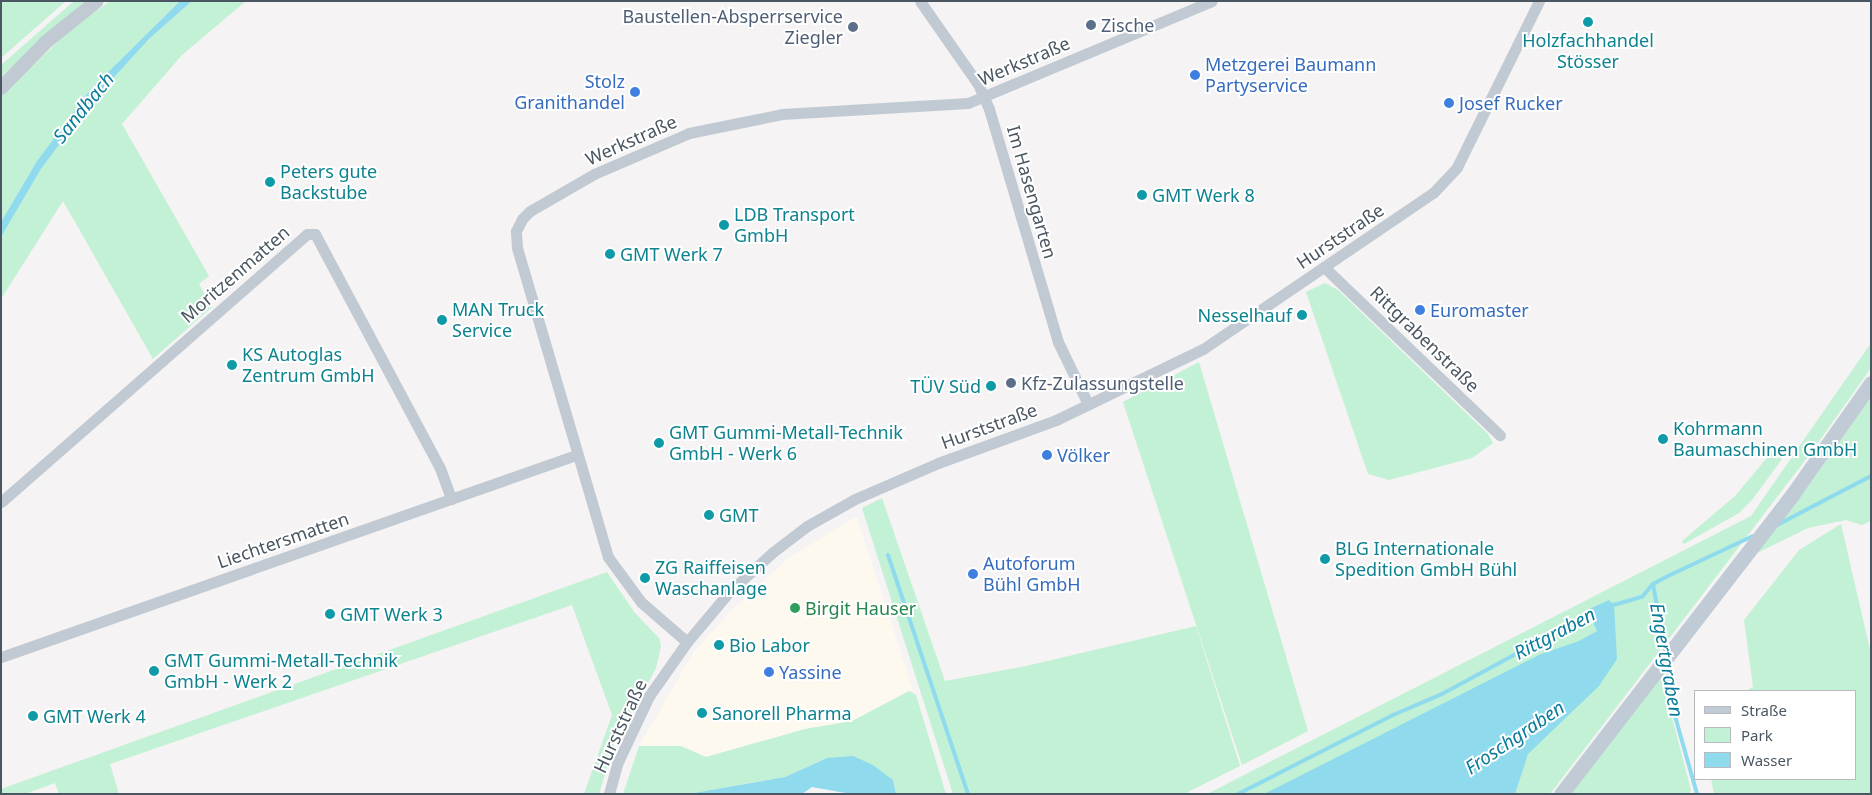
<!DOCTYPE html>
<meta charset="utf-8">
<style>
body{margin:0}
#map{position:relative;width:1872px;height:795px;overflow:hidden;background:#f5f3f3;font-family:"Noto Sans",sans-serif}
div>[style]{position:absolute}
.commercial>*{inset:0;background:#fdf9ef}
.green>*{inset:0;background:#c3f1d5}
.water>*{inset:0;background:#90daee}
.stream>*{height:4px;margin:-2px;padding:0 2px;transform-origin:2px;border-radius:2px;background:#90daee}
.minor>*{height:11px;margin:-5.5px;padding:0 5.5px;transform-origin:5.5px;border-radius:5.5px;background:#c1cad2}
.tertiary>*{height:14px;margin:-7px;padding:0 7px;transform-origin:7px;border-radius:7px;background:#c1cad2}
.secondary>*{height:15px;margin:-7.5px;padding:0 7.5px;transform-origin:7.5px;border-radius:7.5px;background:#c1cbd6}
.dots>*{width:14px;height:14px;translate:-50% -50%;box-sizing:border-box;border:2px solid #fff;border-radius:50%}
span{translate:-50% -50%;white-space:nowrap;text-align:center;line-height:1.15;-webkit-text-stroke:4px #fff;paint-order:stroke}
.service-label{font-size:18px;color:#4e5e75}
.right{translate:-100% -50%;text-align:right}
.left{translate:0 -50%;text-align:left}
.culture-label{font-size:18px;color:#0d838f}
.street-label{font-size:18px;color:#4a5661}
.shop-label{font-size:18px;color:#366cbe}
.leisure-label{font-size:18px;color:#27864d}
.water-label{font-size:19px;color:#0c7c9b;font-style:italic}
.frame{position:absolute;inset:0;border:2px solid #4a5661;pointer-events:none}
.legend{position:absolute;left:1694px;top:690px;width:162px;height:90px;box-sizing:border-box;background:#fff;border:1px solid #b7bbc0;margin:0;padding:6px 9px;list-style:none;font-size:15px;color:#4a5661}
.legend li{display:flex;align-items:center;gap:10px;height:25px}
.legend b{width:25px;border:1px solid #b7bbc0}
</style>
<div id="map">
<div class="commercial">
<i style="clip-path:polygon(853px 518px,857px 518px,913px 690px,852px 721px,805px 729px,706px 757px,681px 746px,639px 746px,693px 653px,730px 612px,786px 560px)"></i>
</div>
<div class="green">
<i style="clip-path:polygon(1px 1px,66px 1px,1px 58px)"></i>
<i style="clip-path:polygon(74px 1px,85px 1px,1px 77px,1px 65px)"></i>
<i style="clip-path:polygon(110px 1px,180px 1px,90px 90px,37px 161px,1px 222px,1px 96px,70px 30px)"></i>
<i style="clip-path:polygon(192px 1px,246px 1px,182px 55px,122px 124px,209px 276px,199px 284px,212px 307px,153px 359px,63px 201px,1px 299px,1px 237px,41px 169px,87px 107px,149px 39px)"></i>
<i style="clip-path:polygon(1325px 283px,1338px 290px,1488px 434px,1493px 443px,1472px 458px,1389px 480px,1368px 474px,1306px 292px)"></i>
<i style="clip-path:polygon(1871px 343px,1871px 368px,1810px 454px,1550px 794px,1207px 794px,1751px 516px)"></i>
<i style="clip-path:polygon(1199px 362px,1308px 731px,1242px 765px,1123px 402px)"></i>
<i style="clip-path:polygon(1871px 397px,1871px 521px,1862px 525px,1846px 520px,1808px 528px,1755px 554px,1810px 484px)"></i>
<i style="clip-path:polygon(1771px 453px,1782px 459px,1752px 500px,1739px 513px,1684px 544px,1682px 541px,1735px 496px)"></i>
<i style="clip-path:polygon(882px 498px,945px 681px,1026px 666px,1196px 626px,1240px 766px,1184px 794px,953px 794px,862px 508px)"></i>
<i style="clip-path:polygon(1841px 524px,1871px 654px,1871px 794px,1714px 794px,1711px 779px,1856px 779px,1856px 691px,1745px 691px,1753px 687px,1744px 620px,1799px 550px)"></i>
<i style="clip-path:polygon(607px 572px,635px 613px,659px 638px,661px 646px,656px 668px,613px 748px,599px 794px,584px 794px,612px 715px,572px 605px,110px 764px,119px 794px,59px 794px,55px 783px,25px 794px,1px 794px,1px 789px)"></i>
<i style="clip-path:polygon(1661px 676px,1691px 790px,1689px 794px,1569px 794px)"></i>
<i style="clip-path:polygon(909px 691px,916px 695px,946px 794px,896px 794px,893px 780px,827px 758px,785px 777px,688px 794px,623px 794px,639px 746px,681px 746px,706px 757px,805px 729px,852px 721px)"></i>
</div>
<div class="water">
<i style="clip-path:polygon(180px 1px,192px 1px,149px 39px,87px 107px,41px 169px,1px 237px,1px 222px,37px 161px,90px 90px)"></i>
<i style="clip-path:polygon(1609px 600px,1614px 605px,1617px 659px,1599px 686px,1528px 754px,1515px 794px,1264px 794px,1541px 654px,1579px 641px,1597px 631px,1587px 610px)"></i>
<i style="clip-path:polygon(853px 756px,873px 765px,893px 780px,896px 794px,851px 794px,812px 787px,802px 794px,688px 794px,785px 777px,827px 758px)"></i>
</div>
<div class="stream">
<i style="left:1775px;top:526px;width:108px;rotate:-27.5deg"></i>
<i style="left:888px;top:555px;width:252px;rotate:71.5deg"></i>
<i style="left:1653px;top:584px;width:67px;rotate:79.7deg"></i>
<i style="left:1610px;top:606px;width:33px;rotate:-16deg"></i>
<i style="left:1642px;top:597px;width:17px;rotate:-50deg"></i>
<i style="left:1653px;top:584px;width:17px;rotate:-28deg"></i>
<i style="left:1668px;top:576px;width:94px;rotate:-25.2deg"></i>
<i style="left:1667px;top:665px;width:37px;rotate:84deg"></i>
<i style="left:1671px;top:702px;width:96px;rotate:74.2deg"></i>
<i style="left:1238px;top:794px;width:174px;rotate:-27deg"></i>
<i style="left:1393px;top:715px;width:53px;rotate:-23.2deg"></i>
<i style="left:1442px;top:694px;width:170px;rotate:-28.4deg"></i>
</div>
<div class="minor">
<i style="left:920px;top:1px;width:101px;rotate:55.1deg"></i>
<i style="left:978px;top:84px;width:27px;rotate:66deg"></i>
<i style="left:989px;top:109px;width:243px;rotate:73.5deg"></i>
<i style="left:1058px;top:342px;width:69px;rotate:64.2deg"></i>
<i style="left:1325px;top:268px;width:242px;rotate:43.7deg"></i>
<i style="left:1px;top:502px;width:407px;rotate:-41.2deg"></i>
<i style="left:307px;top:234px;width:8px"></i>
<i style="left:315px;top:234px;width:265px;rotate:61.9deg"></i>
<i style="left:440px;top:468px;width:33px;rotate:70deg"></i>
<i style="left:687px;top:642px;width:61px;rotate:-139deg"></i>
<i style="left:641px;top:602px;width:56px;rotate:-126.3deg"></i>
<i style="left:608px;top:557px;width:323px;rotate:-106.4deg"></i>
<i style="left:517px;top:247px;width:16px;rotate:-94deg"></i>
<i style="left:516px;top:231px;width:13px;rotate:-63deg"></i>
<i style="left:522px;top:219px;width:11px;rotate:-45deg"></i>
<i style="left:530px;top:211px;width:74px;rotate:-30deg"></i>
<i style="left:594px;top:174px;width:103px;rotate:-23.3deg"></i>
<i style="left:689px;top:133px;width:95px;rotate:-11.5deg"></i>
<i style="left:782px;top:114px;width:186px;rotate:-3.4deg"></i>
<i style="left:968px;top:103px;width:264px;rotate:-22.7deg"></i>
<i style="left:1px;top:657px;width:609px;rotate:-19.36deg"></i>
<i style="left:609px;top:794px;width:31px;rotate:-75deg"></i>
<i style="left:617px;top:764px;width:75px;rotate:-64.8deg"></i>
<i style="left:649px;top:696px;width:66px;rotate:-54.9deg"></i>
<i style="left:687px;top:642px;width:65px;rotate:-50deg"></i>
<i style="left:729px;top:592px;width:59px;rotate:-42.3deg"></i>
<i style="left:773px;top:552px;width:43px;rotate:-37.4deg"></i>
<i style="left:807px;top:526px;width:55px;rotate:-29.4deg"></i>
<i style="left:855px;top:499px;width:90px;rotate:-23.4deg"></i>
<i style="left:938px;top:463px;width:126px;rotate:-20deg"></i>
<i style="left:1056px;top:420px;width:163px;rotate:-25.8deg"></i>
<i style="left:1203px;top:349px;width:279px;rotate:-34.2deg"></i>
<i style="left:1434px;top:192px;width:34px;rotate:-47deg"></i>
<i style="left:1457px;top:167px;width:185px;rotate:-63.7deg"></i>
</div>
<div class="tertiary">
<i style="left:1px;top:88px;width:64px;rotate:-45.6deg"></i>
<i style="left:46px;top:42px;width:65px;rotate:-38.8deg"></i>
</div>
<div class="secondary">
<i style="left:1561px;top:794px;width:378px;rotate:-52.3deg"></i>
<i style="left:1792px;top:495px;width:137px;rotate:-54.8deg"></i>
</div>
<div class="dots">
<i style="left:1588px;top:22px;background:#0f9aa8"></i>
<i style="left:1091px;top:25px;background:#5c6f8a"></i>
<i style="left:853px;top:27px;background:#5c6f8a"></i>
<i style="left:1195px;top:75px;background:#3f7fe0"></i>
<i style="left:635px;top:92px;background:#3f7fe0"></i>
<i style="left:1449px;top:103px;background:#3f7fe0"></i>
<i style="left:270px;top:182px;background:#0f9aa8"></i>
<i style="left:1142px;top:195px;background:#0f9aa8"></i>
<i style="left:724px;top:225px;background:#0f9aa8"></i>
<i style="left:610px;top:254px;background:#0f9aa8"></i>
<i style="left:1420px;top:310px;background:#3f7fe0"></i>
<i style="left:1302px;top:315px;background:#0f9aa8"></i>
<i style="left:442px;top:320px;background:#0f9aa8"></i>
<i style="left:232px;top:365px;background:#0f9aa8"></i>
<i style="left:1011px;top:383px;background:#5c6f8a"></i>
<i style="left:991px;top:386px;background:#0f9aa8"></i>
<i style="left:1663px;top:439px;background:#0f9aa8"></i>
<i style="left:659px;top:443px;background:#0f9aa8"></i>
<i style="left:1047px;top:455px;background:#3f7fe0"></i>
<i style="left:709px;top:515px;background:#0f9aa8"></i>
<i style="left:1325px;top:559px;background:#0f9aa8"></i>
<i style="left:973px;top:574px;background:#3f7fe0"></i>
<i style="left:645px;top:578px;background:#0f9aa8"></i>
<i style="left:795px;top:608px;background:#2e9e5b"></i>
<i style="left:330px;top:614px;background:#0f9aa8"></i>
<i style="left:719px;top:645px;background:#0f9aa8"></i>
<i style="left:154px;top:671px;background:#0f9aa8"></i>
<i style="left:769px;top:672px;background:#3f7fe0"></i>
<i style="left:702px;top:713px;background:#0f9aa8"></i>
<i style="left:33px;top:716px;background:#0f9aa8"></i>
</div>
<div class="service-label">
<span class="right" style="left:843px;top:27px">Baustellen-Absperrservice<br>Ziegler</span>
<span class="left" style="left:1101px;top:25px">Zische</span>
<span class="left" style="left:1021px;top:383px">Kfz-Zulassungstelle</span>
</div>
<div class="culture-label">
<span style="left:1588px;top:51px">Holzfachhandel<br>Stösser</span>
<span class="left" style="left:280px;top:182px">Peters gute<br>Backstube</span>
<span class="left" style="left:1152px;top:195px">GMT Werk 8</span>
<span class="left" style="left:734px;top:225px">LDB Transport<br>GmbH</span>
<span class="left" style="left:620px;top:254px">GMT Werk 7</span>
<span class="left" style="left:452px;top:320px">MAN Truck<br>Service</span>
<span class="right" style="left:1292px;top:315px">Nesselhauf</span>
<span class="left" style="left:242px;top:365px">KS Autoglas<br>Zentrum GmbH</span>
<span class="right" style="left:981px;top:386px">TÜV Süd</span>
<span class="left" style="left:1673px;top:439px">Kohrmann<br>Baumaschinen GmbH</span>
<span class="left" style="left:669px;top:443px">GMT Gummi-Metall-Technik<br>GmbH - Werk 6</span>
<span class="left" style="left:719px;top:515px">GMT</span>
<span class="left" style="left:1335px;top:559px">BLG Internationale<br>Spedition GmbH Bühl</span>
<span class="left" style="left:655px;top:578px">ZG Raiffeisen<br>Waschanlage</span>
<span class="left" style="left:340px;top:614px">GMT Werk 3</span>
<span class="left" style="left:729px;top:645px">Bio Labor</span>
<span class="left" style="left:164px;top:671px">GMT Gummi-Metall-Technik<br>GmbH - Werk 2</span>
<span class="left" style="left:712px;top:713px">Sanorell Pharma</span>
<span class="left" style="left:43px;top:716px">GMT Werk 4</span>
</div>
<div class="street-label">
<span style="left:1024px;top:61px;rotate:-23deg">Werkstraße</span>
<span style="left:631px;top:140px;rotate:-24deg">Werkstraße</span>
<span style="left:1032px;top:192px;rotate:74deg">Im Hasengarten</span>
<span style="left:1340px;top:236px;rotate:-34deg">Hurststraße</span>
<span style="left:235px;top:274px;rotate:-41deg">Moritzenmatten</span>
<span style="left:1425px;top:339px;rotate:44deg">Rittgrabenstraße</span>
<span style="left:989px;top:426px;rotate:-20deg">Hurststraße</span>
<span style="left:283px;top:540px;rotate:-19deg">Liechtersmatten</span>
<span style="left:620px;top:726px;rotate:-65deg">Hurststraße</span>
</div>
<div class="shop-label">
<span class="left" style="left:1205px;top:75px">Metzgerei Baumann<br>Partyservice</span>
<span class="right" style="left:625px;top:92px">Stolz<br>Granithandel</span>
<span class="left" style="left:1459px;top:103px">Josef Rucker</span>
<span class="left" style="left:1430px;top:310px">Euromaster</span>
<span class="left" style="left:1057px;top:455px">Völker</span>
<span class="left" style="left:983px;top:574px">Autoforum<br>Bühl GmbH</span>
<span class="left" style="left:779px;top:672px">Yassine</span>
</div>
<div class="leisure-label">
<span class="left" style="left:805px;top:608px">Birgit Hauser</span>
</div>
<div class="water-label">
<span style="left:84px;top:108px;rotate:-51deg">Sandbach</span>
<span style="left:1555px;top:634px;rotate:-28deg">Rittgraben</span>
<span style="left:1666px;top:660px;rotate:80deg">Engertgraben</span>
<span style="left:1515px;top:738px;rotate:-34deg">Froschgraben</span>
</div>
<div class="frame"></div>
<ul class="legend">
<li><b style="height:6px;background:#c1cbd6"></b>Straße</li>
<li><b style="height:14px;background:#c3f1d5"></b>Park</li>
<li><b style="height:14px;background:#90daee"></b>Wasser</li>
</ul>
</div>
